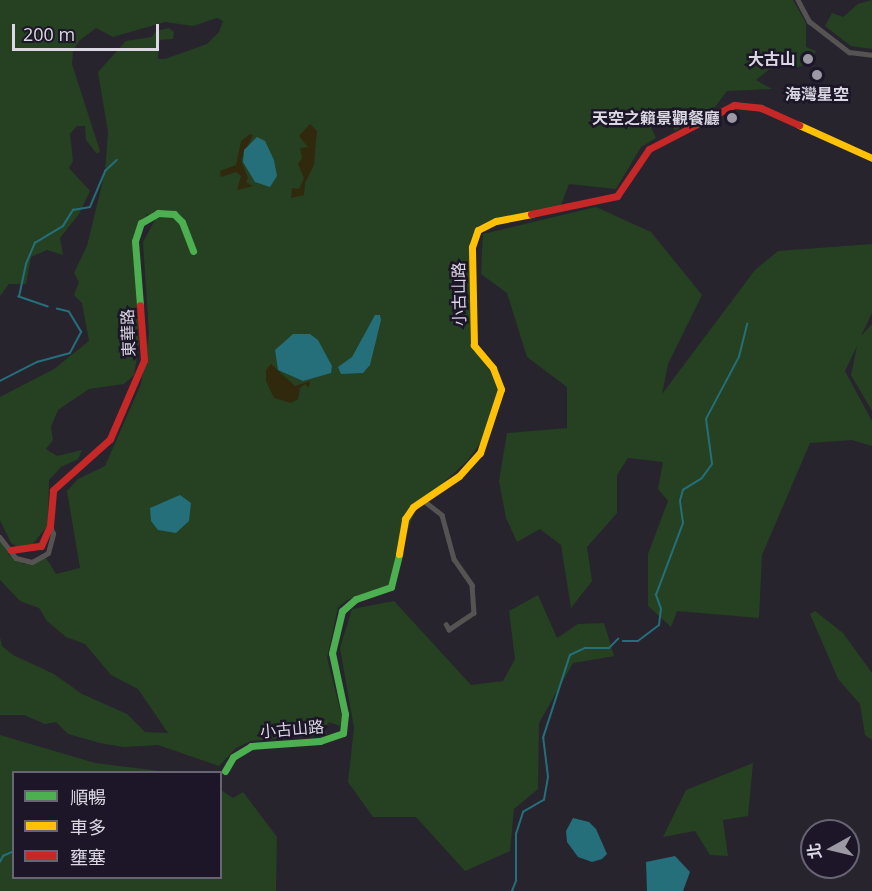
<!DOCTYPE html>
<meta charset="utf-8">
<style>
body{margin:0}
#map{position:relative;width:872px;height:891px;overflow:hidden;background:#27242e;font-family:"Open Sans","Noto Sans TC",sans-serif}
div>[style]{position:absolute}
.green>*{inset:0;background:#254121}
.sand>*{inset:0;background:#31290e}
.water>*{inset:0;background:#246f7a}
.stream>*{height:1.5px;margin:-0.75px;padding:0 0.75px;transform-origin:0.75px;border-radius:0.75px;background:#246f7a}
.street>*{height:4.5px;margin:-2.25px;padding:0 2.25px;transform-origin:2.25px;border-radius:2.25px;background:#565453}
.fast>*{height:7px;margin:-3.5px;padding:0 3.5px;transform-origin:3.5px;border-radius:3.5px;background:#4caf50}
.slow>*{height:7px;margin:-3.5px;padding:0 3.5px;transform-origin:3.5px;border-radius:3.5px;background:#ffc107}
.jam>*{height:7px;margin:-3.5px;padding:0 3.5px;transform-origin:3.5px;border-radius:3.5px;background:#c62828}
.dots>*{width:16px;height:16px;translate:-50% -50%;box-sizing:border-box;border:3px solid #1c1628;border-radius:50%}
span{translate:-50% -50%;white-space:nowrap;text-align:center;line-height:1.15;-webkit-text-stroke:5px #1c1628;paint-order:stroke}
.poi-label{font-size:16px;color:#dbd8e4;font-weight:700}
.right{translate:-100% -50%;text-align:right}
.street-label{font-size:16px;color:#dbd8e4}
.legend{position:absolute;left:12px;top:771px;width:210px;height:108px;box-sizing:border-box;background:#1c1628;border:2px solid #686473;margin:0;padding:8px 10px;list-style:none;font-size:18px;color:#dbd8e4}
.legend li{display:flex;align-items:center;gap:12px;height:30px}
.legend b{width:30px;border:2px solid #686473}
.north{position:absolute;left:800px;top:819px;width:60px;height:60px;box-sizing:border-box;background:#1c1628;border:2px solid #686473;border-radius:50%;rotate:262deg;font-size:16px;font-weight:700;line-height:24px;text-align:center;color:#dbd8e4}
.north::after{content:'';display:block;margin:auto;width:21px;height:27px;background:#9c99a4;clip-path:polygon(50% 0,100% 100%,50% 72%,0 100%)}
.scale{position:absolute;left:12px;top:24px;width:147px;height:27px;box-sizing:border-box;border:3px solid #dbd8e4;border-top:0;padding-left:8px;font-size:18px;line-height:21px;white-space:nowrap;color:#dbd8e4;-webkit-text-stroke:4px #1c1628;paint-order:stroke}
</style>
<div id="map">
<div class="green">
<i style="clip-path:polygon(0 0,793px 0,806px 23px,806px 47px,816px 51px,810px 63px,795px 68px,796px 59px,786px 56px,756px 80px,772px 89px,727px 91px,715px 107px,675px 131px,672px 126px,680px 119px,674px 113px,668px 113px,651px 127px,656px 138px,641px 147px,616px 189px,569px 184px,561px 205px,476px 228px,470px 243px,472px 345px,496px 380px,499px 396px,483px 439px,467px 461px,415px 509px,389px 586px,347px 600px,338px 607px,327px 658px,342px 717px,340px 726px,329px 722px,325px 729px,327px 734px,251px 741px,236px 748px,219px 766px,158px 745px,124px 747px,100px 743px,68px 734px,56px 722px,45px 724px,24px 715px,0 715px,0 637px,2px 646px,13px 655px,54px 674px,82px 694px,127px 714px,145px 732px,168px 733px,138px 689px,111px 675px,85px 644px,66px 637px,47px 621px,39px 608px,20px 601px,0 580px,0 539px,9px 555px,24px 564px,46px 558px,56px 574px,80px 568px,67px 491px,78px 479px,105px 466px,141px 384px,149px 334px,143px 242px,155px 220px,147px 214px,134px 234px,139px 344px,134px 375px,124px 384px,89px 389px,58px 410px,51px 427px,53px 440px,46px 449px,57px 456px,82px 450px,78px 459px,61px 467px,49px 480px,48px 525px,31px 546px,18px 547px,11px 543px,0 520px,0 397px,54px 369px,89px 341px,82px 303px,74px 295px,79px 282px,74px 273px,87px 246px,105px 172px,108px 132px,98px 72px,126px 41px,152px 37px,156px 31px,169px 28px,174px 32px,173px 39px,160px 40px,158px 45px,158px 59px,165px 59px,207px 44px,219px 32px,223px 21px,217px 18px,193px 26px,165px 22px,113px 37px,96px 28px,80px 40px,73px 51px,72px 64px,100px 151px,97px 154px,86px 140px,85px 126px,77px 126px,70px 134px,73px 161px,69px 168px,90px 191px,79px 214px,60px 238px,63px 255px,47px 250px,31px 257px,26px 284px,9px 284px,0 296px)"></i>
<i style="clip-path:polygon(872px 0,872px 49px,851px 46px,825px 26px,832px 13px,843px 17px,858px 4px)"></i>
<i style="clip-path:polygon(596px 207px,651px 232px,702px 295px,668px 364px,662px 394px,755px 270px,778px 251px,872px 244px,872px 313px,861px 336px,872px 324px,872px 411px,851px 375px,857px 346px,845px 371px,872px 421px,872px 446px,852px 440px,810px 443px,762px 555px,759px 618px,677px 611px,671px 627px,648px 606px,648px 554px,668px 501px,658px 489px,663px 462px,628px 458px,617px 475px,617px 513px,587px 547px,592px 581px,571px 608px,561px 545px,540px 529px,517px 542px,506px 518px,499px 481px,507px 433px,567px 428px,567px 387px,527px 357px,507px 293px,481px 274px,483px 234px)"></i>
<i style="clip-path:polygon(538px 595px,557px 638px,578px 624px,604px 623px,614px 656px,573px 663px,539px 723px,538px 789px,514px 809px,510px 851px,465px 871px,416px 817px,373px 817px,348px 782px,354px 728px,340px 648px,352px 609px,394px 601px,471px 685px,503px 681px,515px 659px,509px 611px)"></i>
<i style="clip-path:polygon(815px 611px,843px 633px,872px 673px,872px 740px,865px 735px,860px 704px,838px 679px,810px 614px)"></i>
<i style="clip-path:polygon(0 735px,95px 763px,168px 772px,14px 772px,14px 878px,220px 878px,221px 790px,233px 798px,243px 792px,277px 837px,276px 891px,0 891px)"></i>
<i style="clip-path:polygon(753px 763px,748px 816px,723px 820px,728px 856px,710px 855px,695px 831px,663px 837px,686px 790px)"></i>
</div>
<div class="sand">
<i style="clip-path:polygon(310px 124px,317px 131px,314px 165px,305px 183px,304px 195px,291px 198px,292px 188px,299px 189px,304px 178px,298px 164px,302px 158px,300px 148px,308px 147px,299px 136px)"></i>
<i style="clip-path:polygon(250px 134px,253px 135px,241px 160px,248px 178px,246px 182px,253px 186px,237px 190px,241px 176px,236px 172px,221px 177px,220px 171px,236px 165px,241px 141px)"></i>
<i style="clip-path:polygon(271px 364px,295px 386px,310px 381px,309px 388px,305px 384px,300px 388px,298px 399px,291px 403px,274px 398px,266px 381px,266px 370px)"></i>
</div>
<div class="water">
<i style="clip-path:polygon(257px 137px,265px 141px,274px 160px,277px 176px,270px 187px,255px 182px,243px 162px,244px 150px)"></i>
<i style="clip-path:polygon(375px 315px,380px 315px,381px 320px,370px 365px,363px 373px,341px 374px,338px 367px,352px 357px)"></i>
<i style="clip-path:polygon(293px 334px,310px 334px,318px 340px,332px 366px,331px 373px,303px 381px,278px 370px,275px 350px)"></i>
<i style="clip-path:polygon(180px 495px,191px 503px,189px 521px,176px 533px,158px 530px,151px 521px,150px 508px)"></i>
<i style="clip-path:polygon(573px 818px,589px 822px,596px 829px,607px 854px,602px 859px,592px 862px,578px 857px,567px 842px,566px 831px)"></i>
<i style="clip-path:polygon(675px 856px,690px 872px,683px 891px,647px 891px,646px 862px)"></i>
</div>
<div class="stream">
<i style="left:48px;top:307px;width:31px;rotate:-161deg"></i>
<i style="left:19px;top:297px;width:34px;rotate:-78deg"></i>
<i style="left:26px;top:264px;width:23px;rotate:-67deg"></i>
<i style="left:35px;top:243px;width:33px;rotate:-31deg"></i>
<i style="left:63px;top:226px;width:19px;rotate:-58deg"></i>
<i style="left:73px;top:210px;width:17px;rotate:-10deg"></i>
<i style="left:90px;top:207px;width:39px;rotate:-67deg"></i>
<i style="left:105px;top:171px;width:16px;rotate:-43deg"></i>
<i style="left:0;top:381px;width:42px;rotate:-27.2deg"></i>
<i style="left:37px;top:362px;width:34px;rotate:-15deg"></i>
<i style="left:70px;top:353px;width:24px;rotate:-62deg"></i>
<i style="left:81px;top:332px;width:23px;rotate:-121deg"></i>
<i style="left:69px;top:312px;width:12px;rotate:-166deg"></i>
<i style="left:623px;top:641px;width:15px"></i>
<i style="left:638px;top:641px;width:26px;rotate:-37deg"></i>
<i style="left:659px;top:625px;width:16px;rotate:-83deg"></i>
<i style="left:661px;top:609px;width:15px;rotate:-110deg"></i>
<i style="left:656px;top:595px;width:77px;rotate:-69.4deg"></i>
<i style="left:683px;top:523px;width:22px;rotate:-98deg"></i>
<i style="left:680px;top:501px;width:11px;rotate:-75deg"></i>
<i style="left:683px;top:490px;width:22px;rotate:-32deg"></i>
<i style="left:702px;top:478px;width:17px;rotate:-54deg"></i>
<i style="left:712px;top:464px;width:45px;rotate:-97.6deg"></i>
<i style="left:706px;top:419px;width:70px;rotate:-62deg"></i>
<i style="left:739px;top:357px;width:34px;rotate:-76deg"></i>
<i style="left:43px;top:772px;width:1px"></i>
<i style="left:0;top:862px;width:7px;rotate:-63deg"></i>
<i style="left:3px;top:856px;width:12px;rotate:-24deg"></i>
<i style="left:512px;top:891px;width:11px;rotate:-68deg"></i>
<i style="left:516px;top:881px;width:47px;rotate:-90deg"></i>
<i style="left:516px;top:834px;width:23px;rotate:-72deg"></i>
<i style="left:523px;top:812px;width:24px;rotate:-30deg"></i>
<i style="left:544px;top:800px;width:23px;rotate:-80deg"></i>
<i style="left:548px;top:777px;width:39px;rotate:-97deg"></i>
<i style="left:543px;top:738px;width:87px;rotate:-72deg"></i>
<i style="left:570px;top:655px;width:17px;rotate:-25deg"></i>
<i style="left:585px;top:648px;width:24px"></i>
<i style="left:609px;top:648px;width:13px;rotate:-45deg"></i>
</div>
<div class="street">
<i style="left:798px;top:0;width:24px;rotate:62deg"></i>
<i style="left:809px;top:21px;width:51px;rotate:37.8deg"></i>
<i style="left:849px;top:52px;width:23px;rotate:7deg"></i>
<i style="left:423px;top:500px;width:24px;rotate:38deg"></i>
<i style="left:442px;top:515px;width:46px;rotate:74.7deg"></i>
<i style="left:454px;top:559px;width:32px;rotate:55deg"></i>
<i style="left:472px;top:585px;width:28px;rotate:86deg"></i>
<i style="left:474px;top:613px;width:30px;rotate:146deg"></i>
<i style="left:449px;top:630px;width:6px;rotate:-121deg"></i>
<i style="left:0;top:537px;width:26px;rotate:53deg"></i>
<i style="left:16px;top:558px;width:16px;rotate:14deg"></i>
<i style="left:32px;top:562px;width:18px;rotate:-29deg"></i>
<i style="left:48px;top:553px;width:20px;rotate:-75deg"></i>
<i style="left:53px;top:534px;width:9px;rotate:-111deg"></i>
</div>
<div class="fast">
<i style="left:140px;top:305px;width:64px;rotate:-94.5deg"></i>
<i style="left:135px;top:241px;width:19px;rotate:-72deg"></i>
<i style="left:141px;top:223px;width:20px;rotate:-30deg"></i>
<i style="left:158px;top:213px;width:16px;rotate:4deg"></i>
<i style="left:174px;top:214px;width:11px;rotate:45deg"></i>
<i style="left:182px;top:222px;width:31px;rotate:69deg"></i>
<i style="left:225px;top:771px;width:16px;rotate:-60deg"></i>
<i style="left:233px;top:757px;width:21px;rotate:-31deg"></i>
<i style="left:251px;top:746px;width:69px;rotate:-4.1deg"></i>
<i style="left:320px;top:741px;width:24px;rotate:-19deg"></i>
<i style="left:343px;top:733px;width:19px;rotate:-84deg"></i>
<i style="left:345px;top:714px;width:62px;rotate:-102deg"></i>
<i style="left:332px;top:653px;width:43px;rotate:-76.6deg"></i>
<i style="left:342px;top:611px;width:18px;rotate:-41deg"></i>
<i style="left:356px;top:599px;width:37px;rotate:-19deg"></i>
<i style="left:391px;top:587px;width:34px;rotate:-76deg"></i>
</div>
<div class="slow">
<i style="left:799px;top:125px;width:80px;rotate:24.3deg"></i>
<i style="left:399px;top:554px;width:36px;rotate:-80deg"></i>
<i style="left:405px;top:519px;width:14px;rotate:-56deg"></i>
<i style="left:413px;top:507px;width:55px;rotate:-34deg"></i>
<i style="left:459px;top:476px;width:31px;rotate:-48deg"></i>
<i style="left:480px;top:453px;width:67px;rotate:-71.8deg"></i>
<i style="left:501px;top:389px;width:22px;rotate:-111deg"></i>
<i style="left:493px;top:368px;width:30px;rotate:-130deg"></i>
<i style="left:474px;top:345px;width:98px;rotate:-91.2deg"></i>
<i style="left:472px;top:247px;width:18px;rotate:-71deg"></i>
<i style="left:478px;top:230px;width:20px;rotate:-27deg"></i>
<i style="left:496px;top:221px;width:36px;rotate:-11deg"></i>
</div>
<div class="jam">
<i style="left:531px;top:214px;width:88px;rotate:-11.8deg"></i>
<i style="left:617px;top:196px;width:57px;rotate:-55.8deg"></i>
<i style="left:649px;top:149px;width:96px;rotate:-27.4deg"></i>
<i style="left:734px;top:105px;width:27px;rotate:6deg"></i>
<i style="left:761px;top:108px;width:42px;rotate:24.1deg"></i>
<i style="left:11px;top:550px;width:30px;rotate:-8deg"></i>
<i style="left:41px;top:546px;width:22px;rotate:-66deg"></i>
<i style="left:50px;top:526px;width:36px;rotate:-85deg"></i>
<i style="left:53px;top:490px;width:76px;rotate:-41.8deg"></i>
<i style="left:110px;top:439px;width:86px;rotate:-66.7deg"></i>
<i style="left:144px;top:360px;width:55px;rotate:-94.2deg"></i>
</div>
<div class="dots">
<i style="left:808px;top:59px;background:#9c99a4"></i>
<i style="left:817px;top:75px;background:#9c99a4"></i>
<i style="left:732px;top:118px;background:#9c99a4"></i>
</div>
<div class="poi-label">
<span class="right" style="left:796px;top:59px">大古山</span>
<span style="left:817px;top:94px">海灣星空</span>
<span class="right" style="left:720px;top:118px">天空之籟景觀餐廳</span>
</div>
<div class="street-label">
<span style="left:459px;top:294px;rotate:-91deg">小古山路</span>
<span style="left:128px;top:333px;rotate:-92deg">東華路</span>
<span style="left:292px;top:729px;rotate:-5deg">小古山路</span>
</div>
<ul class="legend">
<li><b style="height:8px;background:#4caf50"></b>順暢</li>
<li><b style="height:8px;background:#ffc107"></b>車多</li>
<li><b style="height:8px;background:#c62828"></b>壅塞</li>
</ul>
<div class="north">北</div>
<div class="scale">200 m</div>
</div>
